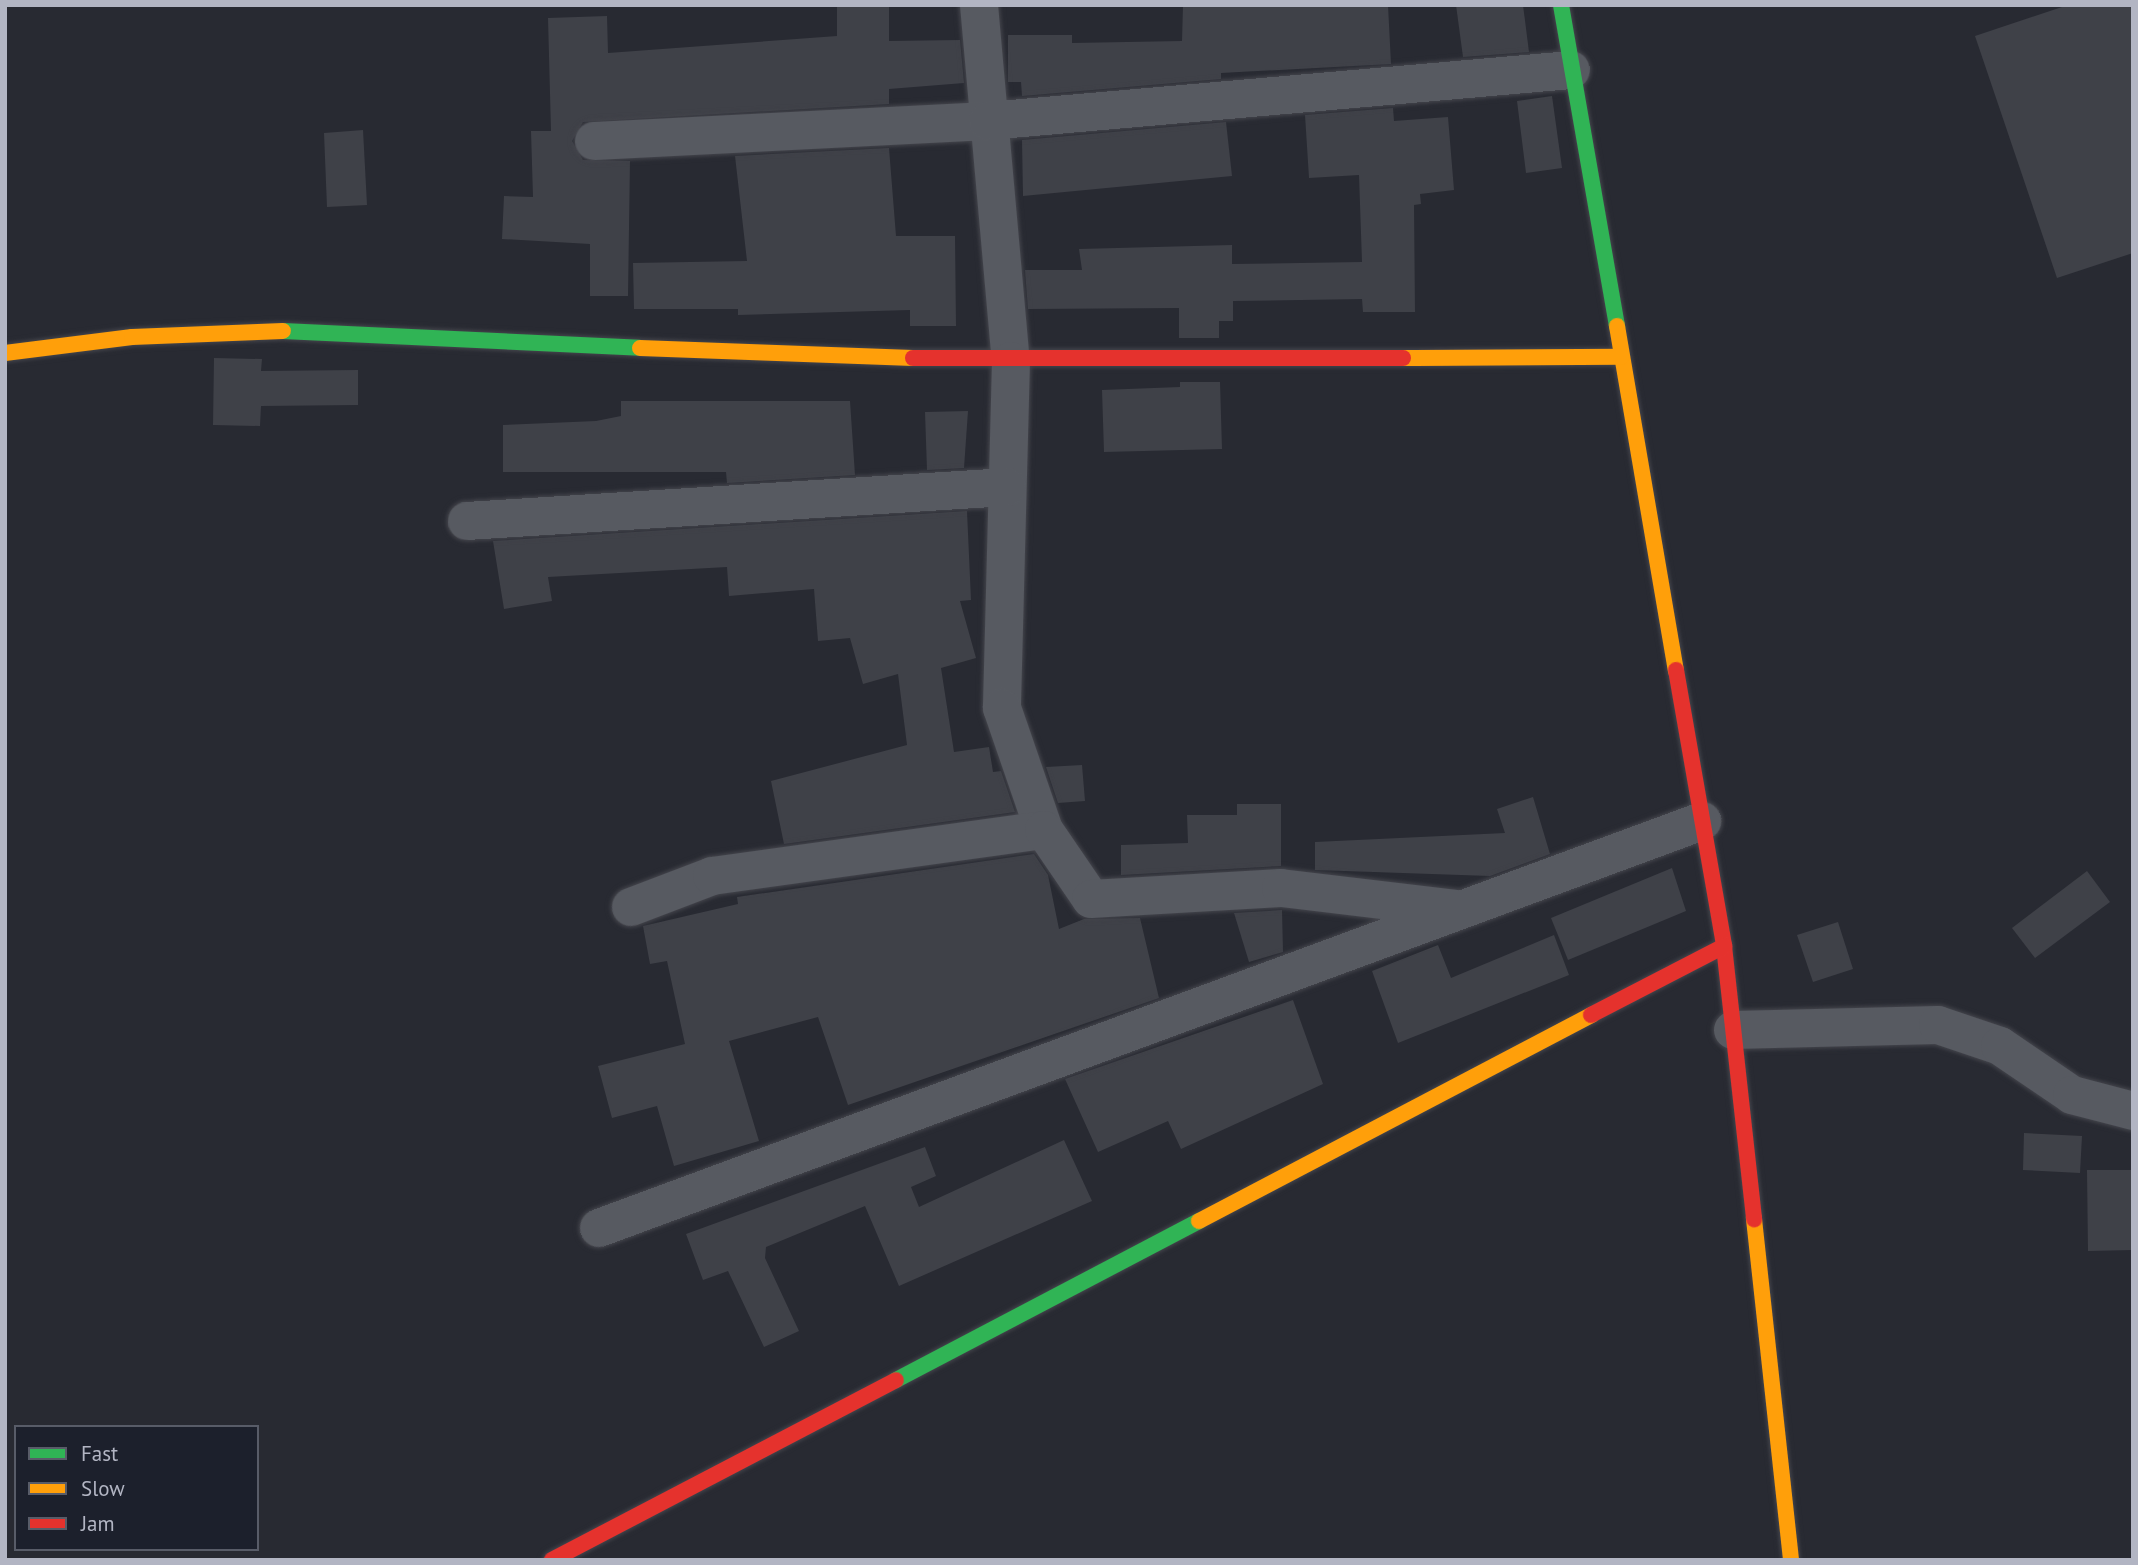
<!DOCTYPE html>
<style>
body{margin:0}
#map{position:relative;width:2138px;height:1565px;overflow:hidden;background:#282a32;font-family:"PT Sans",sans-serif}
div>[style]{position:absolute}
.building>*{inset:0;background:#3f4148}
.roads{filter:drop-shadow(0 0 2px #44454c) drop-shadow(0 0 2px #44454c)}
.street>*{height:38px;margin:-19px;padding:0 19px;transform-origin:19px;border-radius:19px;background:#575a61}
.fast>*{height:16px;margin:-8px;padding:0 8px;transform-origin:8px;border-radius:8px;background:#30b455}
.slow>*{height:16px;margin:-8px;padding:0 8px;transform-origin:8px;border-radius:8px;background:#ff9f0a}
.jam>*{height:16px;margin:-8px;padding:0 8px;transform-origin:8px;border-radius:8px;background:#e5322d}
span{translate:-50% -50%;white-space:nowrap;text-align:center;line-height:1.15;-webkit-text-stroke:7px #1c202c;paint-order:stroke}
.frame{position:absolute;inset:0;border:7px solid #b2b5c3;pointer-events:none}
.legend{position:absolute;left:14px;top:1425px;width:245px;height:126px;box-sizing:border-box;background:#1c202c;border:2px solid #585c68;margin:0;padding:9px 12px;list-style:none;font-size:21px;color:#b2b5c3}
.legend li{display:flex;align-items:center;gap:14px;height:35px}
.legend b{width:35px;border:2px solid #585c68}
</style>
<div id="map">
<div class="building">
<i style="clip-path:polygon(837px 5px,889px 5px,889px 41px,960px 40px,964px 83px,889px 89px,889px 104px,583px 122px,572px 141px,583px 160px,630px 161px,628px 296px,590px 296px,590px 244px,502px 239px,504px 196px,533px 197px,531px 131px,551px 131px,548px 18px,607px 16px,608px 53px,837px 36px)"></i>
<i style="clip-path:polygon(1183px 5px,1388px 5px,1391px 64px,1221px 73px,1221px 79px,1022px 96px,1021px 82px,1008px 82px,1008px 35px,1072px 35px,1072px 43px,1182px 41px)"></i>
<i style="clip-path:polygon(1456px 5px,1523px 5px,1529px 52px,1463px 57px)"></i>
<i style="clip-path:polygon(2068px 5px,2133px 5px,2133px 253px,2057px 278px,1975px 36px)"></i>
<i style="clip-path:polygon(1552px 96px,1562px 168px,1526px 173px,1517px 101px)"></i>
<i style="clip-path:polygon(1393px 108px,1394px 121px,1448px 117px,1454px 190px,1420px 194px,1421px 204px,1414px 205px,1415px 312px,1363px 312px,1362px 299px,1233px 301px,1233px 321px,1219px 321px,1219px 338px,1179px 338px,1179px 308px,1028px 309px,1025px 270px,1082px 270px,1079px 249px,1232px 245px,1232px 264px,1362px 262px,1359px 175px,1309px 178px,1305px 115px)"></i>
<i style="clip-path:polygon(1226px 122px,1232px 176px,1023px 196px,1022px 140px)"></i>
<i style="clip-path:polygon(363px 130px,367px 205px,327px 207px,324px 133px)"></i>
<i style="clip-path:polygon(889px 148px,896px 236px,955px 236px,956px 326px,910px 326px,910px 310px,738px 315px,738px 309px,634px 309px,633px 263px,747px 261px,735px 156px)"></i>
<i style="clip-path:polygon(214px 358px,262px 359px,261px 371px,358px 370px,358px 405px,261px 406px,260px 426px,213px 425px)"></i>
<i style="clip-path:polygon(1180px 382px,1220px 382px,1222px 449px,1104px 452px,1102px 390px,1180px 387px)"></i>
<i style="clip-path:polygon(621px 401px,850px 401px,855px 475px,727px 483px,726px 472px,503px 472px,503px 425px,596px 421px,621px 416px)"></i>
<i style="clip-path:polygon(968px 411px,964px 468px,927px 470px,925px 412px)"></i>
<i style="clip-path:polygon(967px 511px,971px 600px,960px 601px,976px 658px,941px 668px,954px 752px,989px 747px,993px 772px,1001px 771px,1015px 812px,784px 844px,771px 781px,907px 745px,898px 674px,863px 684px,850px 638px,818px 641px,814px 589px,729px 596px,727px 567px,548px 577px,552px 601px,504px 609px,493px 541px)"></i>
<i style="clip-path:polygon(1082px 765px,1085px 801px,1058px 803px,1046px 767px)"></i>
<i style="clip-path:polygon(1533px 797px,1550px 854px,1490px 876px,1315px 870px,1315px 842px,1505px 833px,1497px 809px)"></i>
<i style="clip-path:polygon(1237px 804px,1281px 804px,1281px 866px,1121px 875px,1121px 845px,1188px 843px,1187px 815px,1237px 815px)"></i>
<i style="clip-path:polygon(1034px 854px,1048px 875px,1059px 929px,1084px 919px,1140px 918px,1159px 998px,848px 1105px,818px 1017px,729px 1041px,759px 1141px,674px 1166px,657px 1106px,612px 1118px,598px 1066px,685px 1044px,667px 961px,650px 964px,643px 926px,738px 904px,737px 897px)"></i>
<i style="clip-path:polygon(1672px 868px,1686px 911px,1568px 960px,1551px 918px)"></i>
<i style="clip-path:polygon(2087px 871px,2110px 902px,2035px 958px,2012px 928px)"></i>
<i style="clip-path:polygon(1282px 910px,1283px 952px,1249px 962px,1234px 913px)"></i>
<i style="clip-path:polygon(1838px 922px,1853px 969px,1813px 982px,1797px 935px)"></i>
<i style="clip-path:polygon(1554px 935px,1569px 975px,1398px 1043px,1372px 971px,1438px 945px,1451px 978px)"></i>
<i style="clip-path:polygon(1293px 1000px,1323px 1084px,1181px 1149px,1168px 1121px,1098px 1152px,1065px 1079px)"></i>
<i style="clip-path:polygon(2024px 1133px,2082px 1136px,2080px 1173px,2023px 1170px)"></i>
<i style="clip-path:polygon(1064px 1140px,1092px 1201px,899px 1286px,865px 1206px,766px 1247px,765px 1258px,799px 1331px,764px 1347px,728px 1271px,703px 1280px,686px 1234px,925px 1147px,936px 1176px,911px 1187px,919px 1207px)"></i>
<i style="clip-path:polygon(2087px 1170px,2133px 1170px,2133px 1250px,2088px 1251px)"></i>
</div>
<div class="roads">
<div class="street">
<i style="left:979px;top:5px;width:357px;rotate:84.9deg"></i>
<i style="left:1011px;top:361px;width:347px;rotate:91.5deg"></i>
<i style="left:1002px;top:708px;width:129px;rotate:71deg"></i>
<i style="left:594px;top:141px;width:395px;rotate:-2.9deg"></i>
<i style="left:988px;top:121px;width:585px;rotate:-5deg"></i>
<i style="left:467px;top:521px;width:541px;rotate:-3.6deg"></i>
<i style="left:631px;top:907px;width:87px;rotate:-20.9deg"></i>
<i style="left:712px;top:876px;width:335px;rotate:-7.9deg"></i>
<i style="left:1044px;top:830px;width:83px;rotate:55.7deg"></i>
<i style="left:1091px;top:899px;width:190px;rotate:-3.3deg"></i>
<i style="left:1281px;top:888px;width:178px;rotate:6.8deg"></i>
<i style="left:1733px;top:1030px;width:205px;rotate:-1.4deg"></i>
<i style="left:1938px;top:1025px;width:65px;rotate:18.7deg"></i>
<i style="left:2000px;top:1046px;width:87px;rotate:34.2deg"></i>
<i style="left:2072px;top:1095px;width:63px;rotate:14.7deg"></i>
<i style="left:599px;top:1228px;width:1176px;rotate:-20.25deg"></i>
</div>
<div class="fast">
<i style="left:1561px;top:5px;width:326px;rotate:80.1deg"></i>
<i style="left:283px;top:331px;width:357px;rotate:2.7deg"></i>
<i style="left:896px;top:1380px;width:342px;rotate:-27.7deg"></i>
</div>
<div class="slow">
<i style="left:1617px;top:326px;width:349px;rotate:80.3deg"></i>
<i style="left:640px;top:348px;width:273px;rotate:2.1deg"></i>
<i style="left:5px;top:353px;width:128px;rotate:-7.2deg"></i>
<i style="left:132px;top:337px;width:151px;rotate:-2.3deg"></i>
<i style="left:1403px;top:358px;width:218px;rotate:-0.3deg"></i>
<i style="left:1754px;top:1219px;width:343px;rotate:83.8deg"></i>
<i style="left:1199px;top:1221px;width:443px;rotate:-27.7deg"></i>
</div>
<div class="jam">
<i style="left:913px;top:358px;width:490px"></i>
<i style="left:1676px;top:670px;width:280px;rotate:80.1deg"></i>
<i style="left:1724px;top:946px;width:275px;rotate:83.7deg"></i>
<i style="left:1591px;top:1015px;width:150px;rotate:-27.4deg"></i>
<i style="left:552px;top:1560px;width:388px;rotate:-27.6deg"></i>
</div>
</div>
<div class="frame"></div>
<ul class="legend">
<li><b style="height:9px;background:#30b455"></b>Fast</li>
<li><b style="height:9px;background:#ff9f0a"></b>Slow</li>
<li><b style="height:9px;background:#e5322d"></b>Jam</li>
</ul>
</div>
